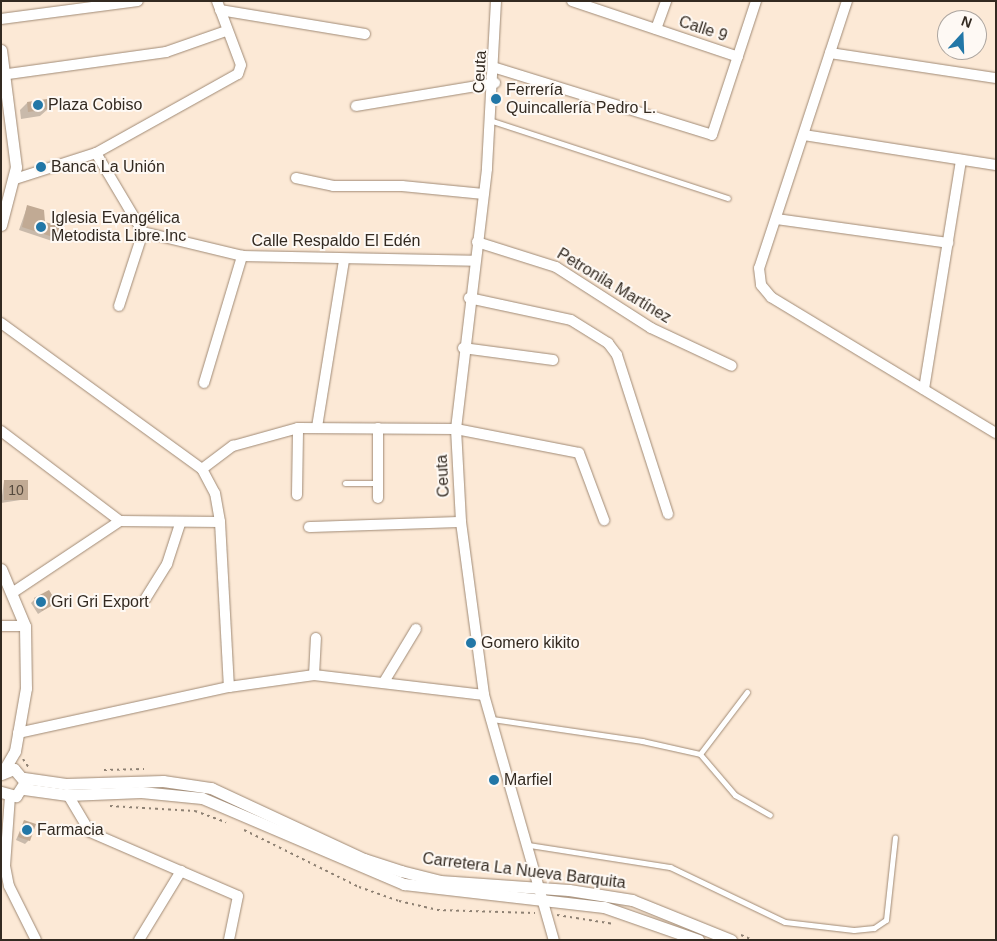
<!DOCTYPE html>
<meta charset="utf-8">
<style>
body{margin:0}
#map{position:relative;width:997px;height:941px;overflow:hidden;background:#fce9d6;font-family:Arial,sans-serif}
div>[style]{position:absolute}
.shadow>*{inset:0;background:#0003}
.building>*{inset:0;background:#c1aa94}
.path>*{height:2px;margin-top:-1px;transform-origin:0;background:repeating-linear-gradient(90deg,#8e8173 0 2.5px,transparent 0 6.5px)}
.roads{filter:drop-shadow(0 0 1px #a08a75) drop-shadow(0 0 1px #a08a75)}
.service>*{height:5px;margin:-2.5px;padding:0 2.5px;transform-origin:2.5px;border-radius:2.5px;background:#fff}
.minor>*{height:10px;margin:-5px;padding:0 5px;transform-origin:5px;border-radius:5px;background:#fff}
.tertiary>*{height:11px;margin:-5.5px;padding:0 5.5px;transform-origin:5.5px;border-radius:5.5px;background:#fff}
.dots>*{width:14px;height:14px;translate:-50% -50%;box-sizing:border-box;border:2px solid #fef9f4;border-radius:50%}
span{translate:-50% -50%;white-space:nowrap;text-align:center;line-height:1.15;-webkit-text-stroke:4px #fef9f4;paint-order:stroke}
.number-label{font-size:14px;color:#564a3e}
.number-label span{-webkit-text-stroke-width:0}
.street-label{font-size:16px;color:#332a21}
.poi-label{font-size:16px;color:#332a21}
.left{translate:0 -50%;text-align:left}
.frame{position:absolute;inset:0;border:2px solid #332a21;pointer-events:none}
.north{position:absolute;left:937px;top:10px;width:50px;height:50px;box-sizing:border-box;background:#fef9f4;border:1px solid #ada6a0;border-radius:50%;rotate:20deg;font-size:14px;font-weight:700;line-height:20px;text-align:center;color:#332a21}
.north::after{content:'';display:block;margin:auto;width:18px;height:22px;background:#2277a7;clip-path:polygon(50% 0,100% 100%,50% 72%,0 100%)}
</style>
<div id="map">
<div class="shadow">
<i style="clip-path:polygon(27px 103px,48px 109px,40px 116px,21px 119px,20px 110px)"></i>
<i style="clip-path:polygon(27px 207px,55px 237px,52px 241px,19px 230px)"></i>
<i style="clip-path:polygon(4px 481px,27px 499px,1px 503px)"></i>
<i style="clip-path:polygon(35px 599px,55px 603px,38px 614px,31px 603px)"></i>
<i style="clip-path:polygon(24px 821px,29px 840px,25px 844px,16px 840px)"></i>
</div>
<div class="building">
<i style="clip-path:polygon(47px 99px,49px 109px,28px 112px,27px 102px)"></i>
<i style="clip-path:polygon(27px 205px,44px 210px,45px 222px,60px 226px,56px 238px,22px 227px)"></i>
<i style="clip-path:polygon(4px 480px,28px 480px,28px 500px,4px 500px)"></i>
<i style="clip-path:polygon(49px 590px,57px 603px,42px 611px,34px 598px)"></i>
<i style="clip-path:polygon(24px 820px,36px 824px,30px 841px,18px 837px)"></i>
</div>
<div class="path">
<i style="left:23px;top:759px;width:11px;rotate:56deg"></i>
<i style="left:104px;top:770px;width:40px;rotate:-1.4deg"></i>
<i style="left:110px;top:806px;width:85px;rotate:3.4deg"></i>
<i style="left:195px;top:811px;width:33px;rotate:20deg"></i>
<i style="left:244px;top:830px;width:128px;rotate:26.4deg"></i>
<i style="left:359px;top:887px;width:42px;rotate:19.3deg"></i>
<i style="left:399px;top:901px;width:39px;rotate:13deg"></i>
<i style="left:437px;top:910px;width:98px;rotate:1.8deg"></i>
<i style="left:547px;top:875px;width:75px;rotate:8.5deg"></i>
<i style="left:557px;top:915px;width:58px;rotate:9deg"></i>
<i style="left:741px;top:935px;width:13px;rotate:23deg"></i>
</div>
<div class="roads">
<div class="service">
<i style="left:492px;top:121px;width:248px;rotate:18.1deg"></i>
<i style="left:345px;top:483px;width:33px"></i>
<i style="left:492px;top:719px;width:152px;rotate:8.3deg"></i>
<i style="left:642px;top:741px;width:59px;rotate:12.6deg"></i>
<i style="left:700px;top:754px;width:54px;rotate:49.5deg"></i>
<i style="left:735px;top:795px;width:40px;rotate:29.7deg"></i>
<i style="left:700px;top:754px;width:78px;rotate:-52.8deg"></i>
<i style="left:529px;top:845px;width:143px;rotate:8.9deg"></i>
<i style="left:670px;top:867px;width:127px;rotate:25.6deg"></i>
<i style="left:785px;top:922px;width:69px;rotate:6.6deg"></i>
<i style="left:854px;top:930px;width:20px;rotate:-6deg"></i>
<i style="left:874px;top:928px;width:14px;rotate:-34deg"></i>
<i style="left:886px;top:920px;width:83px;rotate:-83.8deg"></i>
</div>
<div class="minor">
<i style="left:496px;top:1px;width:168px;rotate:93.1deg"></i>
<i style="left:487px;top:169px;width:262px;rotate:96.8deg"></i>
<i style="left:456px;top:429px;width:93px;rotate:86.9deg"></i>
<i style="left:461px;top:522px;width:175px;rotate:82.4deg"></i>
<i style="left:484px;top:695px;width:255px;rotate:74.1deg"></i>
<i style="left:572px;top:1px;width:175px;rotate:18.6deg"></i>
<i style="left:847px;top:1px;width:281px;rotate:108.2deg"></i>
<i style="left:759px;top:268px;width:17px;rotate:83deg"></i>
<i style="left:761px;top:285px;width:16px;rotate:50deg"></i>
<i style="left:771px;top:297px;width:263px;rotate:31.2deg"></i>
<i style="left:220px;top:10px;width:147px;rotate:9.4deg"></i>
<i style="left:1px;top:19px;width:138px;rotate:-7.5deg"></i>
<i style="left:656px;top:29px;width:30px;rotate:-70deg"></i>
<i style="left:830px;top:53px;width:168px;rotate:8.6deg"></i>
<i style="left:496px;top:68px;width:226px;rotate:17.2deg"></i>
<i style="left:712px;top:135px;width:141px;rotate:-71.8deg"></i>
<i style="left:1px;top:75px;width:167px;rotate:-7.9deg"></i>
<i style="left:166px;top:52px;width:64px;rotate:-19.3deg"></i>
<i style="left:356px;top:106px;width:141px;rotate:-9.4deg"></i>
<i style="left:804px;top:135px;width:194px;rotate:8.9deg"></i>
<i style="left:96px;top:153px;width:92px;rotate:59.3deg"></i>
<i style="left:143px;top:232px;width:102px;rotate:13.6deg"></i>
<i style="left:242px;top:256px;width:232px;rotate:1.2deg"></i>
<i style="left:296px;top:178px;width:38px;rotate:12deg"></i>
<i style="left:333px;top:186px;width:69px"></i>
<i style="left:402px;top:186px;width:82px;rotate:5.6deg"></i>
<i style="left:15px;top:179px;width:85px;rotate:-17.8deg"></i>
<i style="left:96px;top:153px;width:162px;rotate:-29.1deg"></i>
<i style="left:238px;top:74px;width:9px;rotate:-72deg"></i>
<i style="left:241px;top:65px;width:68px;rotate:-110.6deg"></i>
<i style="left:776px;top:219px;width:174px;rotate:7.9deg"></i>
<i style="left:477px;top:242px;width:83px;rotate:17.6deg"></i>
<i style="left:556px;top:267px;width:113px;rotate:32.7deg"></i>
<i style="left:651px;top:328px;width:89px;rotate:25.1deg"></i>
<i style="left:469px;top:298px;width:104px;rotate:12.2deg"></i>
<i style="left:571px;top:320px;width:44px;rotate:31.9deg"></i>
<i style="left:608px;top:343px;width:15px;rotate:53deg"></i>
<i style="left:617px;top:355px;width:167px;rotate:72.2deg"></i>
<i style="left:119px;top:306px;width:78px;rotate:-72deg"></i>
<i style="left:1px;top:323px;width:248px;rotate:36deg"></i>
<i style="left:202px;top:469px;width:27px;rotate:62deg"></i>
<i style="left:215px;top:493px;width:29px;rotate:80deg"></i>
<i style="left:220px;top:522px;width:165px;rotate:86.9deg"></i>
<i style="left:463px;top:348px;width:91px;rotate:7.6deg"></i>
<i style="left:204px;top:383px;width:133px;rotate:-73.3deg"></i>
<i style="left:924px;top:389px;width:232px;rotate:-80.8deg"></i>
<i style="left:317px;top:427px;width:169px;rotate:-80.8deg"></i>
<i style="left:378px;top:428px;width:70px;rotate:90deg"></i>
<i style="left:1px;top:431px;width:149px;rotate:37.1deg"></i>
<i style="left:120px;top:521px;width:100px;rotate:0.6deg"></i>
<i style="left:202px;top:469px;width:39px;rotate:-37deg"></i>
<i style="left:233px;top:446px;width:67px;rotate:-15.5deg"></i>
<i style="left:298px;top:428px;width:158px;rotate:0.4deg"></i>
<i style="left:456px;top:429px;width:125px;rotate:11deg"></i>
<i style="left:579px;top:453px;width:72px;rotate:69.5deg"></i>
<i style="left:297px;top:495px;width:67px;rotate:-89.1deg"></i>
<i style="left:309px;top:527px;width:152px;rotate:-1.9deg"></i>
<i style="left:12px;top:593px;width:130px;rotate:-33.7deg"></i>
<i style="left:144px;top:601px;width:44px;rotate:-58.1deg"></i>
<i style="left:167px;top:564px;width:42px;rotate:-72deg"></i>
<i style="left:1px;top:626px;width:24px"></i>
<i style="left:314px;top:675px;width:37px;rotate:-87deg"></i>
<i style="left:384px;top:682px;width:62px;rotate:-58.9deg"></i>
<i style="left:18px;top:733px;width:216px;rotate:-12.3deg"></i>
<i style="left:229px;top:687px;width:86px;rotate:-8deg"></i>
<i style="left:314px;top:675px;width:171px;rotate:6.7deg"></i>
<i style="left:68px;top:795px;width:43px;rotate:59.3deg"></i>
<i style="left:90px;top:832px;width:161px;rotate:23.4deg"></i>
<i style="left:238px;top:896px;width:45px;rotate:101.6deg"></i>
<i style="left:10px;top:796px;width:70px;rotate:94.1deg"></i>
<i style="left:5px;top:866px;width:20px;rotate:79deg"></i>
<i style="left:9px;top:886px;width:60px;rotate:63.4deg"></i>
<i style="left:139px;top:940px;width:81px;rotate:-58.7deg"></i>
</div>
<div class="tertiary">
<i style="left:1px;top:50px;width:118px;rotate:82.7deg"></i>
<i style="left:16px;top:167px;width:60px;rotate:104.5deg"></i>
<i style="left:1px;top:569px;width:62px;rotate:67.2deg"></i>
<i style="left:25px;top:626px;width:62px;rotate:89.1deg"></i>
<i style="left:26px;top:688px;width:64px;rotate:99.9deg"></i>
<i style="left:15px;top:751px;width:24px;rotate:120deg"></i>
<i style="left:1px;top:774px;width:14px;rotate:-21deg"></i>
<i style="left:14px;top:769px;width:17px;rotate:50deg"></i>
<i style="left:25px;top:782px;width:17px;rotate:123deg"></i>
<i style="left:16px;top:796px;width:16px;rotate:-165deg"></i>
<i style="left:24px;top:778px;width:42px;rotate:8.1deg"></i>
<i style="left:66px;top:784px;width:97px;rotate:-1.8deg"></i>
<i style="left:163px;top:781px;width:49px;rotate:8.3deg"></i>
<i style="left:211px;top:788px;width:169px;rotate:24.9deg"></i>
<i style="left:364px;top:859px;width:39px;rotate:18deg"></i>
<i style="left:401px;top:871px;width:40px;rotate:14.4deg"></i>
<i style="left:440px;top:881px;width:129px;rotate:4deg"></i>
<i style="left:569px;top:890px;width:64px;rotate:9deg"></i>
<i style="left:632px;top:900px;width:107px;rotate:22deg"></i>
<i style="left:24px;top:789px;width:44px;rotate:7.8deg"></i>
<i style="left:68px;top:795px;width:73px;rotate:-2.4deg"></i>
<i style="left:141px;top:792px;width:61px;rotate:5.6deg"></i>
<i style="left:202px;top:798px;width:220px;rotate:23.1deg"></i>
<i style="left:404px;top:884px;width:201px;rotate:6.6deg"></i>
<i style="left:604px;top:907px;width:100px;rotate:19.3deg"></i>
</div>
</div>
<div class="dots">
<i style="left:496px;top:99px;background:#2277a7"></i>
<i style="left:38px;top:105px;background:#2277a7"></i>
<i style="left:41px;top:167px;background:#2277a7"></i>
<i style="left:41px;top:227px;background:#2277a7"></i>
<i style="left:41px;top:602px;background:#2277a7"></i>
<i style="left:471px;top:643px;background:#2277a7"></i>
<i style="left:494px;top:780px;background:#2277a7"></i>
<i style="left:27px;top:830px;background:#2277a7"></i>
</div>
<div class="number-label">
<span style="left:16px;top:490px">10</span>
</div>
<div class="street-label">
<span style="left:703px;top:29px;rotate:18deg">Calle 9</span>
<span style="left:480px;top:72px;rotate:-87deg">Ceuta</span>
<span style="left:336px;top:241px">Calle Respaldo El Edén</span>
<span style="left:614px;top:286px;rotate:31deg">Petronila Martínez</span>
<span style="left:443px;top:476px;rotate:-93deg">Ceuta</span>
<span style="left:524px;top:871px;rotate:7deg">Carretera La Nueva Barquita</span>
</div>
<div class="poi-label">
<span class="left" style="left:506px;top:99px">Ferrería<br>Quincallería Pedro L.</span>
<span class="left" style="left:48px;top:105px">Plaza Cobiso</span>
<span class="left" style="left:51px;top:167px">Banca La Unión</span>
<span class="left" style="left:51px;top:227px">Iglesia Evangélica<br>Metodista Libre.Inc</span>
<span class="left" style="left:51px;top:602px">Gri Gri Export</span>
<span class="left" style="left:481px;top:643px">Gomero kikito</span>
<span class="left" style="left:504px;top:780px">Marfiel</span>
<span class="left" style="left:37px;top:830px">Farmacia</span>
</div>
<div class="frame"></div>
<div class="north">N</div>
</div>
